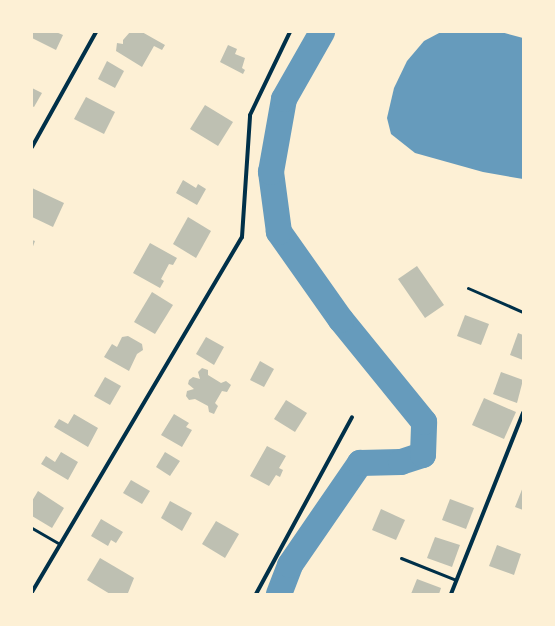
<!DOCTYPE html>
<style>
body{margin:0}
#map{position:relative;width:555px;height:626px;overflow:hidden;background:#fdf0d5;font-family:Ubuntu,sans-serif}
div>[style]{position:absolute}
.water>*{inset:0;background:#669bbc}
.river>*{height:26px;margin:-13px;padding:0 13px;transform-origin:13px;border-radius:13px;background:#669bbc}
.building>*{inset:0;background:#bec0b2}
.service>*{height:3px;margin:-1.5px;padding:0 1.5px;transform-origin:1.5px;border-radius:1.5px;background:#003049}
.minor>*{height:4px;margin:-2px;padding:0 2px;transform-origin:2px;border-radius:2px;background:#003049}
span{translate:-50% -50%;white-space:nowrap;text-align:center;line-height:1.15;-webkit-text-stroke:3px #fdf0d5;paint-order:stroke}
.frame{position:absolute;inset:0;border:33px solid #fdf0d5;pointer-events:none}
</style>
<div id="map">
<div class="water">
<i style="clip-path:polygon(441px 32px,501px 32px,523px 38px,523px 179px,483px 172px,415px 153px,391px 134px,387px 118px,394px 88px,407px 61px,424px 41px)"></i>
</div>
<div class="river">
<i style="left:279px;top:594px;width:31px;rotate:-69deg"></i>
<i style="left:290px;top:565px;width:124px;rotate:-55.5deg"></i>
<i style="left:360px;top:463px;width:41px;rotate:-1.4deg"></i>
<i style="left:401px;top:462px;width:23px;rotate:-18deg"></i>
<i style="left:423px;top:455px;width:33px;rotate:-88deg"></i>
<i style="left:424px;top:422px;width:132px;rotate:-129.1deg"></i>
<i style="left:341px;top:320px;width:108px;rotate:-125.2deg"></i>
<i style="left:279px;top:232px;width:61px;rotate:-97.6deg"></i>
<i style="left:271px;top:172px;width:74px;rotate:-79.9deg"></i>
<i style="left:284px;top:99px;width:77px;rotate:-60.4deg"></i>
</div>
<div class="building">
<i style="clip-path:polygon(32px 32px,56px 32px,63px 35px,56px 50px,32px 38px)"></i>
<i style="clip-path:polygon(130px 32px,142px 32px,165px 45px,162px 50px,154px 46px,142px 67px,116px 51px,117px 43px,123px 44px,123px 40px)"></i>
<i style="clip-path:polygon(228px 45px,237px 49px,235px 54px,245px 58px,242px 68px,245px 70px,243px 74px,220px 62px)"></i>
<i style="clip-path:polygon(107px 61px,124px 71px,115px 88px,98px 79px)"></i>
<i style="clip-path:polygon(32px 88px,42px 93px,34px 107px,32px 106px)"></i>
<i style="clip-path:polygon(86px 97px,115px 112px,104px 134px,74px 119px)"></i>
<i style="clip-path:polygon(205px 105px,233px 122px,218px 146px,190px 129px)"></i>
<i style="clip-path:polygon(183px 180px,196px 188px,198px 184px,206px 189px,197px 205px,176px 193px)"></i>
<i style="clip-path:polygon(32px 188px,64px 203px,53px 227px,32px 217px)"></i>
<i style="clip-path:polygon(188px 217px,211px 231px,196px 258px,173px 244px)"></i>
<i style="clip-path:polygon(32px 240px,35px 241px,32px 249px)"></i>
<i style="clip-path:polygon(150px 243px,177px 258px,173px 265px,169px 264px,161px 279px,164px 281px,160px 288px,133px 273px)"></i>
<i style="clip-path:polygon(417px 266px,444px 305px,425px 318px,398px 279px)"></i>
<i style="clip-path:polygon(152px 292px,173px 305px,155px 334px,134px 322px)"></i>
<i style="clip-path:polygon(465px 315px,489px 324px,481px 345px,457px 336px)"></i>
<i style="clip-path:polygon(518px 333px,523px 335px,523px 360px,510px 355px)"></i>
<i style="clip-path:polygon(128px 336px,142px 344px,143px 350px,137px 354px,129px 371px,104px 357px,112px 344px,117px 347px,122px 337px)"></i>
<i style="clip-path:polygon(206px 337px,224px 347px,214px 365px,196px 354px)"></i>
<i style="clip-path:polygon(260px 361px,274px 369px,264px 387px,250px 380px)"></i>
<i style="clip-path:polygon(202px 368px,208px 370px,208px 375px,221px 383px,226px 381px,231px 385px,227px 392px,222px 391px,215px 403px,218px 406px,214px 414px,209px 412px,208px 406px,195px 399px,189px 400px,186px 396px,187px 391px,194px 389px,188px 384px,189px 380px,193px 377px,200px 379px,198px 372px)"></i>
<i style="clip-path:polygon(501px 372px,523px 380px,517px 403px,493px 394px)"></i>
<i style="clip-path:polygon(105px 377px,121px 386px,110px 405px,94px 396px)"></i>
<i style="clip-path:polygon(484px 398px,516px 412px,504px 439px,472px 425px)"></i>
<i style="clip-path:polygon(286px 400px,307px 413px,295px 432px,274px 419px)"></i>
<i style="clip-path:polygon(74px 414px,98px 428px,88px 447px,54px 427px,59px 419px,68px 424px)"></i>
<i style="clip-path:polygon(174px 414px,189px 423px,186px 427px,192px 430px,182px 447px,161px 435px)"></i>
<i style="clip-path:polygon(267px 446px,286px 456px,279px 468px,283px 470px,280px 477px,276px 475px,269px 486px,250px 476px)"></i>
<i style="clip-path:polygon(61px 452px,78px 462px,68px 480px,41px 464px,46px 456px,55px 462px)"></i>
<i style="clip-path:polygon(165px 452px,180px 461px,170px 476px,156px 467px)"></i>
<i style="clip-path:polygon(131px 480px,150px 491px,142px 504px,123px 493px)"></i>
<i style="clip-path:polygon(523px 487px,523px 510px,515px 507px)"></i>
<i style="clip-path:polygon(38px 491px,64px 508px,52px 528px,32px 516px,32px 501px)"></i>
<i style="clip-path:polygon(450px 499px,474px 508px,466px 529px,442px 520px)"></i>
<i style="clip-path:polygon(170px 501px,192px 513px,182px 531px,161px 518px)"></i>
<i style="clip-path:polygon(381px 509px,405px 520px,396px 540px,372px 530px)"></i>
<i style="clip-path:polygon(101px 519px,123px 532px,116px 543px,111px 540px,108px 546px,91px 536px)"></i>
<i style="clip-path:polygon(216px 521px,239px 534px,225px 558px,202px 544px)"></i>
<i style="clip-path:polygon(435px 537px,460px 545px,452px 567px,427px 558px)"></i>
<i style="clip-path:polygon(497px 545px,521px 554px,514px 575px,489px 566px)"></i>
<i style="clip-path:polygon(100px 558px,134px 578px,128px 593px,110px 594px,87px 580px)"></i>
<i style="clip-path:polygon(417px 579px,441px 588px,439px 594px,411px 594px)"></i>
</div>
<div class="service">
<i style="left:468px;top:288px;width:60px;rotate:23.6deg"></i>
<i style="left:32px;top:528px;width:32px;rotate:30deg"></i>
<i style="left:401px;top:558px;width:59px;rotate:21.8deg"></i>
</div>
<div class="minor">
<i style="left:32px;top:147px;width:132px;rotate:-60.9deg"></i>
<i style="left:32px;top:592px;width:412px;rotate:-59.4deg"></i>
<i style="left:242px;top:237px;width:122px;rotate:-86.2deg"></i>
<i style="left:250px;top:115px;width:92px;rotate:-64.3deg"></i>
<i style="left:256px;top:594px;width:201px;rotate:-61.5deg"></i>
<i style="left:451px;top:594px;width:195px;rotate:-68.3deg"></i>
</div>
<div class="frame"></div>
</div>
